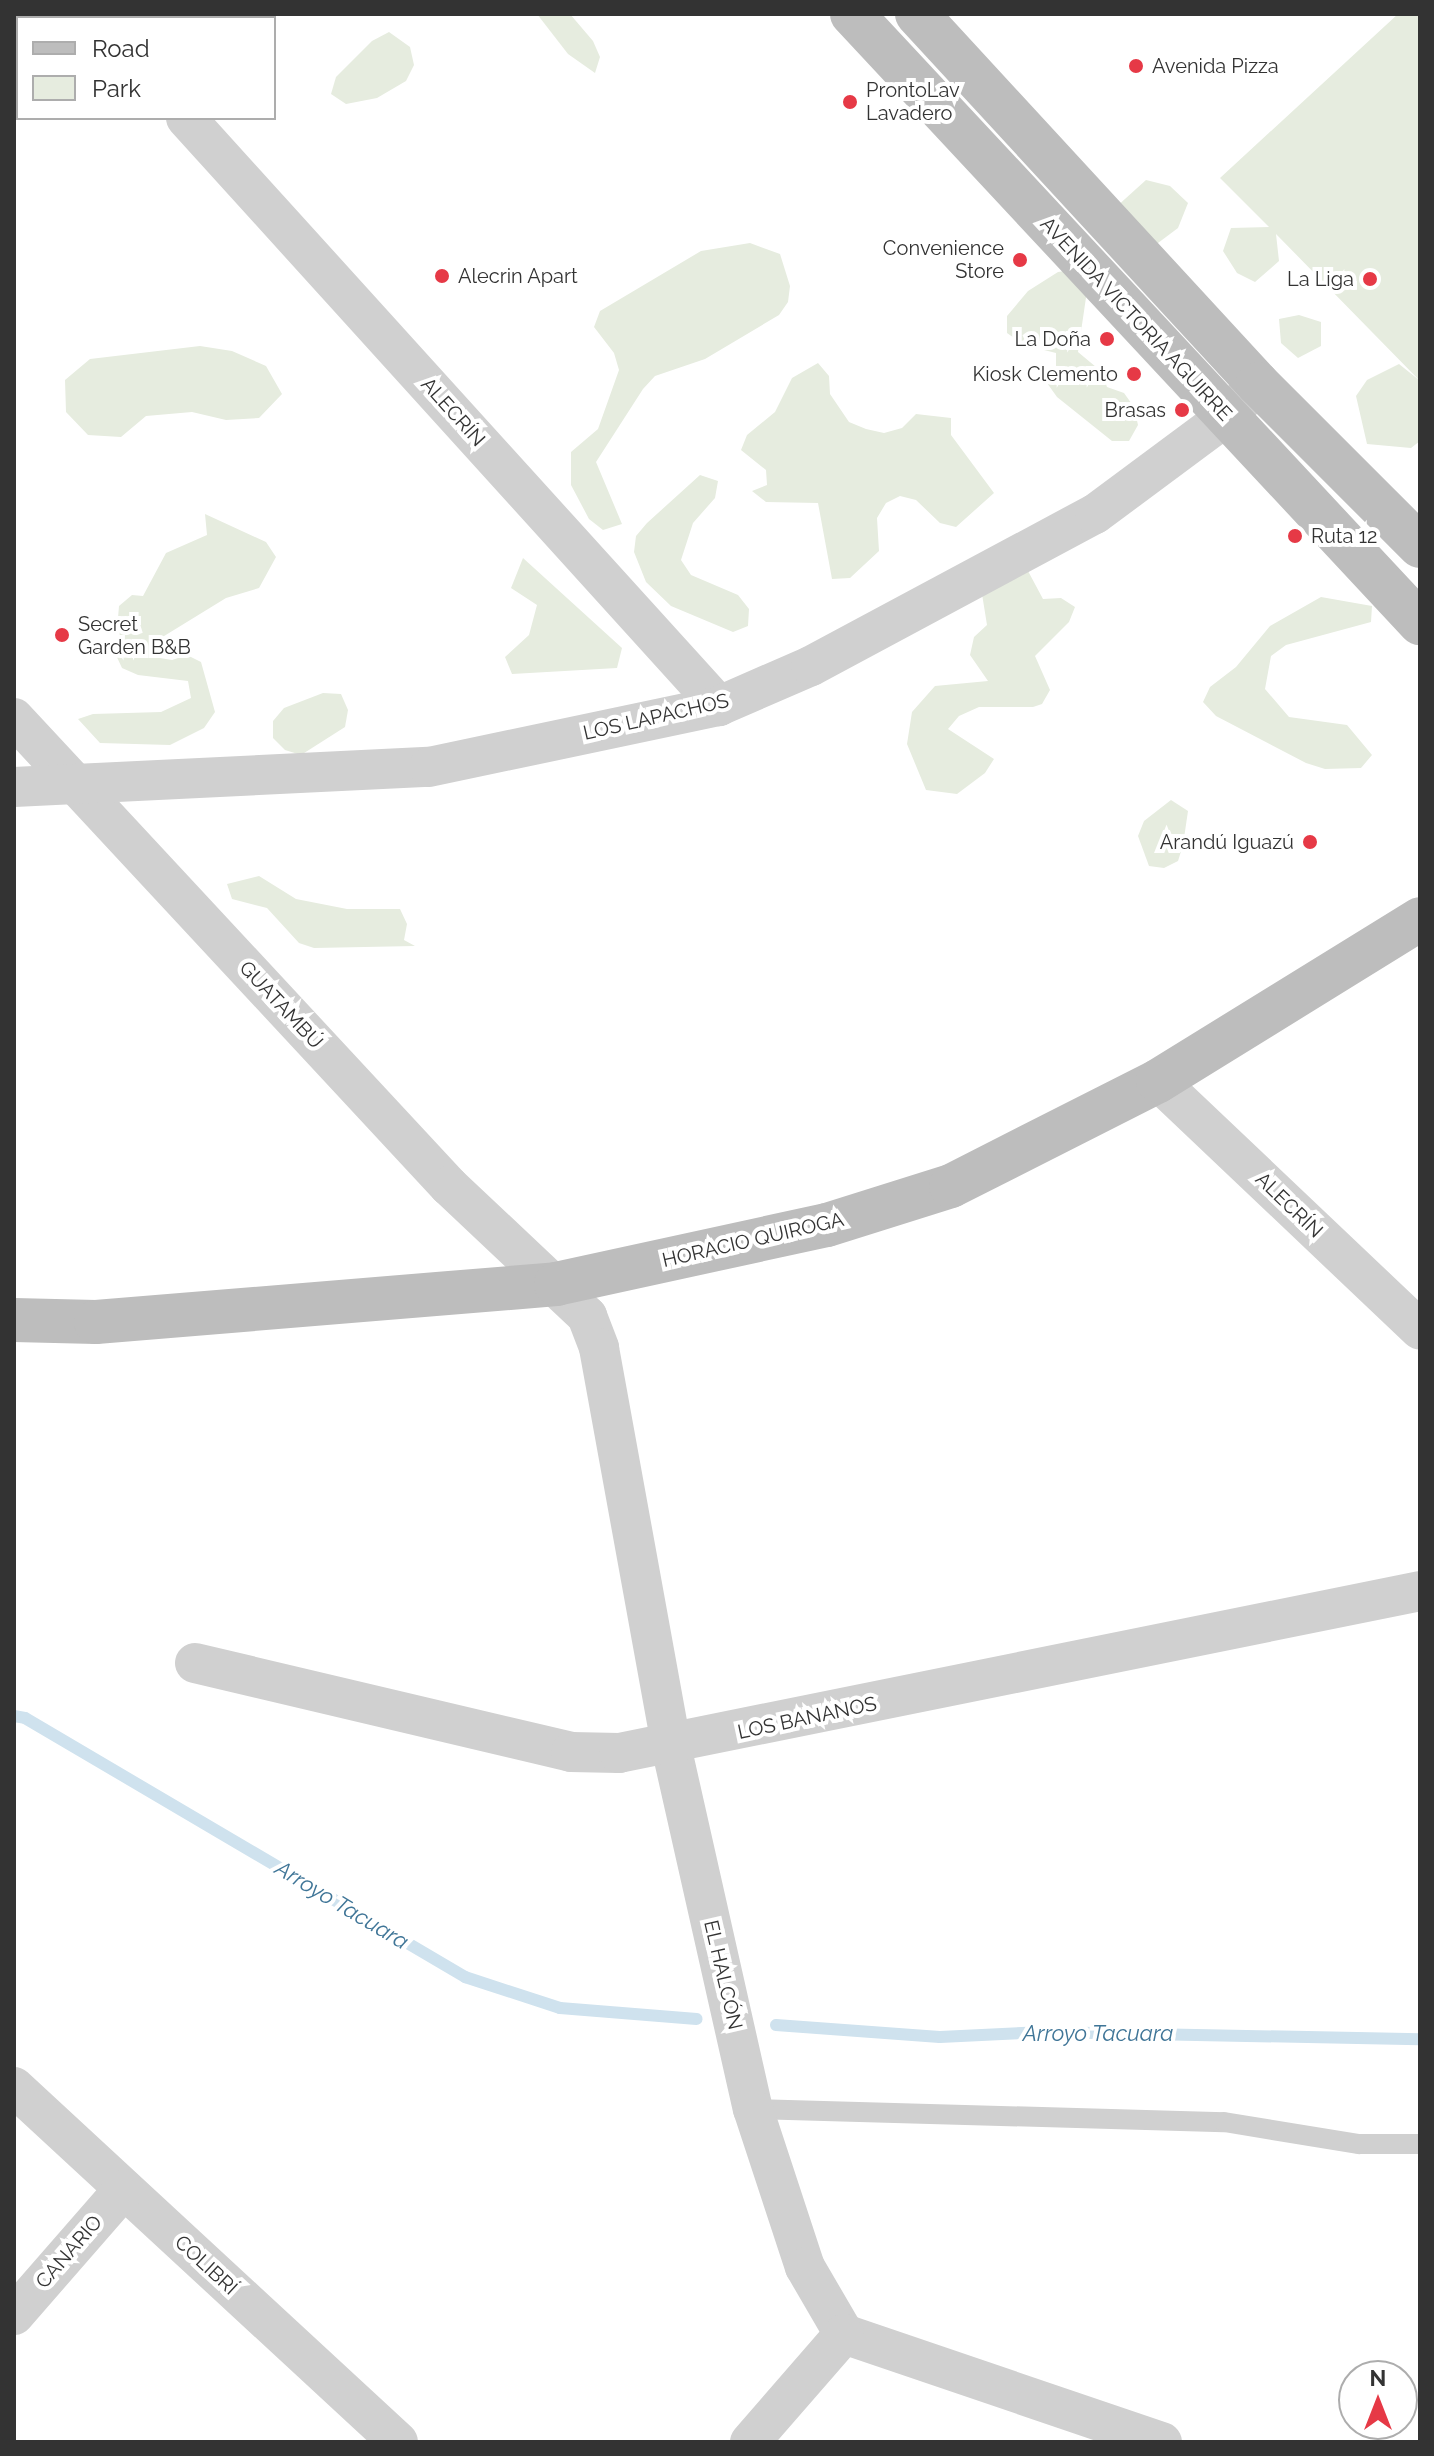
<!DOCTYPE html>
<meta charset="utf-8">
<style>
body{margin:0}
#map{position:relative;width:1434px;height:2456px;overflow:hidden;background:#fff;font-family:Raleway,sans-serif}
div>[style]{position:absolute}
.green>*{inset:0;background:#e6ecdf}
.stream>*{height:12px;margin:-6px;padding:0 6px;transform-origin:6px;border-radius:6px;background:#cfe2ee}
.lane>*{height:20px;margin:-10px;padding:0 10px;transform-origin:10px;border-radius:10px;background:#d0d0d0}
.street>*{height:40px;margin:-20px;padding:0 20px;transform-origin:20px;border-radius:20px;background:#d0d0d0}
.secondary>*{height:44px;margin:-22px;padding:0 22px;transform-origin:22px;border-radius:22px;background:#bdbdbd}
.dots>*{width:22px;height:22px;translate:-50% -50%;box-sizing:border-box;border:4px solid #fff;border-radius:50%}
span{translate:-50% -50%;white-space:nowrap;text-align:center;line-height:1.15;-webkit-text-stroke:8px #fff;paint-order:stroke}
.poi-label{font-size:20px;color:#333}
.left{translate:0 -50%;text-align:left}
.right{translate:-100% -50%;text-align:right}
.street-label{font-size:20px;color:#333}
.water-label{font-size:22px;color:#3f7597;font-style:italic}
.frame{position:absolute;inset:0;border:16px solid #333;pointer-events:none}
.legend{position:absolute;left:16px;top:16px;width:260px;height:104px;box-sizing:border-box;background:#fff;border:2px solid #adadad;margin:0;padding:10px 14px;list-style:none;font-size:24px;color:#333}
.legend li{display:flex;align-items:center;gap:16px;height:40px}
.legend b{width:40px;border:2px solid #adadad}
.north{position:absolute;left:1338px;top:2360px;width:80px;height:80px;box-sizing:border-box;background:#fff;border:2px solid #adadad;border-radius:50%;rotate:0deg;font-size:22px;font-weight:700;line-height:32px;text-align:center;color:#333}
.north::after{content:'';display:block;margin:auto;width:28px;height:36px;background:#e63946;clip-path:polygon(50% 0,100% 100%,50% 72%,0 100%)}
</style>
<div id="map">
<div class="green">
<i style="clip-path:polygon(537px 14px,570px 14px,593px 41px,600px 57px,595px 73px,568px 54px)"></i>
<i style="clip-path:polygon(1398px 14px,1420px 14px,1420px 441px,1411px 448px,1367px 444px,1356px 396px,1367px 380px,1399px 364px,1419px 380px,1276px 234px,1279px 261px,1255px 282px,1237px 273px,1223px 251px,1231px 228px,1269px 227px,1220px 178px)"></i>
<i style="clip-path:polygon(389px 32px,410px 47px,414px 65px,406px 81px,377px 98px,346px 104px,331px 94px,336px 77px,372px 41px)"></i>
<i style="clip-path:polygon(1146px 180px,1170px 186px,1188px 203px,1178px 228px,1146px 252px,1105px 217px)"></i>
<i style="clip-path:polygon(750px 243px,780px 254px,790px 286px,788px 302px,779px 315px,705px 359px,655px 376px,643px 389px,596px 462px,622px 524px,603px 530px,589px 519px,571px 485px,571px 452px,598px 429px,619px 370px,614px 353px,594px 327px,600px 311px,701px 251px)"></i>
<i style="clip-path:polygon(1078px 269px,1088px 284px,1078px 352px,1102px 372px,1107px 387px,1124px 393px,1134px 407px,1138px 425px,1129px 441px,1112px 441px,1057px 397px,1047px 383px,1056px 370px,1056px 353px,1024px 345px,1007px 333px,1007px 316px,1028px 291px,1058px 272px)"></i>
<i style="clip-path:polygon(1299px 315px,1321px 322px,1321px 346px,1298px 358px,1281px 343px,1279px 319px)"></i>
<i style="clip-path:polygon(200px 346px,232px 351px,266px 366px,282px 394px,259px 418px,226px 420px,192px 412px,146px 416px,121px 437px,88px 435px,66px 412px,65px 380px,90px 359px)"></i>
<i style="clip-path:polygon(818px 363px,829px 376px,830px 394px,849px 422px,866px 429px,884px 433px,902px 428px,916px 414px,951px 418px,951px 435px,994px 493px,956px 527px,940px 523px,916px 500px,900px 496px,886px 503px,877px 518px,879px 551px,850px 578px,832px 579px,818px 503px,766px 502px,752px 491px,767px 485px,766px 470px,741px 450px,747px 435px,775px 412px,792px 378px)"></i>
<i style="clip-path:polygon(700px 475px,718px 481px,715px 498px,693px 523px,681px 560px,691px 575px,738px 595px,749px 609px,748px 626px,733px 632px,671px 606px,646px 582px,634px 552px,636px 536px,647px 523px)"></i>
<i style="clip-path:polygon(205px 514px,266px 542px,276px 557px,259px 588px,226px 598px,156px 641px,154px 657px,172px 660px,187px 655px,201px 662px,215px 712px,204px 728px,170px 745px,100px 743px,78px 719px,93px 714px,161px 712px,191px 698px,188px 681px,138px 675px,122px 668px,115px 653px,119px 606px,132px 595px,143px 596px,166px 553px,207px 535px)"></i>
<i style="clip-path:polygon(523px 558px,622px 648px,617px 668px,512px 674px,505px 657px,529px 635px,537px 605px,511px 588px)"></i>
<i style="clip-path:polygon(1028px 571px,1043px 599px,1061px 598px,1075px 607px,1069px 622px,1035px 656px,1050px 690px,1042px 704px,1033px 707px,979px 707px,959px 716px,948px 729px,994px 759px,985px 773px,957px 794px,926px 790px,907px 744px,912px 712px,935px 686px,988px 681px,970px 655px,974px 637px,987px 625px,982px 594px)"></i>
<i style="clip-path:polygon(1321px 597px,1372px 606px,1371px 622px,1286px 645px,1271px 656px,1265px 689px,1289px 717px,1347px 725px,1372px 755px,1361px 768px,1325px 769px,1306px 763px,1216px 716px,1203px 702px,1210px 687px,1236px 667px,1270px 626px)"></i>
<i style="clip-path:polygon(323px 693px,341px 694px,348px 710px,345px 727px,301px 755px,285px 750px,273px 738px,273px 721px,284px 708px)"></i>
<i style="clip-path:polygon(1171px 800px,1188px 811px,1183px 845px,1178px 861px,1164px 868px,1149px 866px,1138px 836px,1144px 821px)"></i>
<i style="clip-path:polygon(259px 876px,296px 899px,347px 909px,400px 909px,407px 924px,404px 940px,415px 946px,314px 948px,299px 943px,267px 908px,232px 899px,227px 884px)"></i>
</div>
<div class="stream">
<i style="left:14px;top:1716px;width:11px;rotate:10deg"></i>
<i style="left:25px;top:1718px;width:511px;rotate:30.48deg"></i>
<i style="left:465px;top:1977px;width:100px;rotate:18.1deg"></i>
<i style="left:560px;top:2008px;width:137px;rotate:4.6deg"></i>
<i style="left:776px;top:2025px;width:164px;rotate:4.2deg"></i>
<i style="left:940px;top:2037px;width:104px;rotate:-2.8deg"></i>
<i style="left:1044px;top:2032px;width:376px;rotate:1.1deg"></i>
</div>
<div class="lane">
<i style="left:753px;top:2109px;width:471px;rotate:1.6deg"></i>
<i style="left:1224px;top:2122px;width:137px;rotate:9.3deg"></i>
<i style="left:1359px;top:2144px;width:61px"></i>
</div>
<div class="street">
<i style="left:92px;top:14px;width:5px;rotate:53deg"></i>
<i style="left:186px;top:118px;width:794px;rotate:47.81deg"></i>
<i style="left:14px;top:718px;width:639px;rotate:47.09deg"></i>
<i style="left:449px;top:1186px;width:190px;rotate:43.3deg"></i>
<i style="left:587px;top:1316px;width:34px;rotate:69deg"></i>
<i style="left:599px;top:1348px;width:404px;rotate:79.7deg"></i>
<i style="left:671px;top:1746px;width:372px;rotate:77.3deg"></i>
<i style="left:753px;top:2109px;width:166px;rotate:71.8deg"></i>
<i style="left:805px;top:2267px;width:78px;rotate:59.8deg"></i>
<i style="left:844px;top:2334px;width:336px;rotate:18.8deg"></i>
<i style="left:14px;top:787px;width:415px;rotate:-2.8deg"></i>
<i style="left:429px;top:767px;width:296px;rotate:-11.9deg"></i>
<i style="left:719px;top:706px;width:100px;rotate:-23.5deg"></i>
<i style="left:811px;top:666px;width:322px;rotate:-28.2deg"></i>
<i style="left:1095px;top:514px;width:164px;rotate:-36.6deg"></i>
<i style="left:1227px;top:416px;width:33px;rotate:-46deg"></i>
<i style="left:1158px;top:1081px;width:361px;rotate:43.5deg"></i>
<i style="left:195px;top:1663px;width:386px;rotate:13.3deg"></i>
<i style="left:571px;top:1752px;width:48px;rotate:1.2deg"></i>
<i style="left:619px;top:1753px;width:817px;rotate:-11.43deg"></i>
<i style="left:14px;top:2087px;width:523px;rotate:42.75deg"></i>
<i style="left:14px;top:2315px;width:167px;rotate:-48.9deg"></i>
<i style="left:750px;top:2442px;width:143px;rotate:-49deg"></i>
</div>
<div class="secondary">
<i style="left:852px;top:14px;width:833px;rotate:47deg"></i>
<i style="left:917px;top:14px;width:503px;rotate:47.34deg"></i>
<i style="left:1258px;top:384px;width:229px;rotate:45deg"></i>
<i style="left:14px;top:1320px;width:82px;rotate:1.4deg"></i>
<i style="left:96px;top:1322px;width:462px;rotate:-4.7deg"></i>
<i style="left:556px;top:1284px;width:277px;rotate:-12.3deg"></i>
<i style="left:827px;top:1225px;width:130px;rotate:-17.5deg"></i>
<i style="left:951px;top:1186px;width:232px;rotate:-26.9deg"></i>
<i style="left:1158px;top:1081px;width:308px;rotate:-31.7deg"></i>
</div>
<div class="dots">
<i style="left:1136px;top:66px;background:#e63946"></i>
<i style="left:850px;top:102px;background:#e63946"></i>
<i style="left:1020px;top:260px;background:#e63946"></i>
<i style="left:442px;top:276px;background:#e63946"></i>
<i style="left:1370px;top:279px;background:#e63946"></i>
<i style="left:1107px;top:339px;background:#e63946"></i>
<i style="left:1134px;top:374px;background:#e63946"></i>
<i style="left:1182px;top:410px;background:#e63946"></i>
<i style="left:1295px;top:536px;background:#e63946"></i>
<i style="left:62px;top:635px;background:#e63946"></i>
<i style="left:1310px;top:842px;background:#e63946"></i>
</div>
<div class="poi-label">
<span class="left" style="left:1152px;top:66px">Avenida Pizza</span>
<span class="left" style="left:866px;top:102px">ProntoLav<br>Lavadero</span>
<span class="right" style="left:1004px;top:260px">Convenience<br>Store</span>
<span class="left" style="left:458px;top:276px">Alecrin Apart</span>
<span class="right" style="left:1354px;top:279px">La Liga</span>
<span class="right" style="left:1091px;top:339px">La Doña</span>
<span class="right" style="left:1118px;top:374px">Kiosk Clemento</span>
<span class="right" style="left:1166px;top:410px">Brasas</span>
<span class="left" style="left:1311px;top:536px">Ruta 12</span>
<span class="left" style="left:78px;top:636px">Secret<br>Garden B&amp;B</span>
<span class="right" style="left:1294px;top:842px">Arandú Iguazú</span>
</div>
<div class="street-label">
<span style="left:1136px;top:319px;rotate:47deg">AVENIDA VICTORIA AGUIRRE</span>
<span style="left:453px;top:412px;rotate:48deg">ALECRÍN</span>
<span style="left:656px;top:717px;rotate:-13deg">LOS LAPACHOS</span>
<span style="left:281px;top:1005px;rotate:47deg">GUATAMBÚ</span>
<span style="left:1289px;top:1205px;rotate:44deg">ALECRÍN</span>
<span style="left:753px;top:1240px;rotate:-13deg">HORACIO QUIROGA</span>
<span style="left:807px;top:1718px;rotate:-12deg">LOS BANANOS</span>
<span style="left:723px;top:1975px;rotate:77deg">EL HALCÓN</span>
<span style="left:69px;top:2252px;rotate:-49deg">CANARIO</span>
<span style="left:206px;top:2265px;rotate:43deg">COLIBRÍ</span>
</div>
<div class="water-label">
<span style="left:342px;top:1905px;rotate:31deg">Arroyo Tacuara</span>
<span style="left:1098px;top:2034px">Arroyo Tacuara</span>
</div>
<div class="frame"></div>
<ul class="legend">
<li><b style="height:10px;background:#bdbdbd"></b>Road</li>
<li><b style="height:22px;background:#e6ecdf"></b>Park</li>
</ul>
<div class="north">N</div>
</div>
